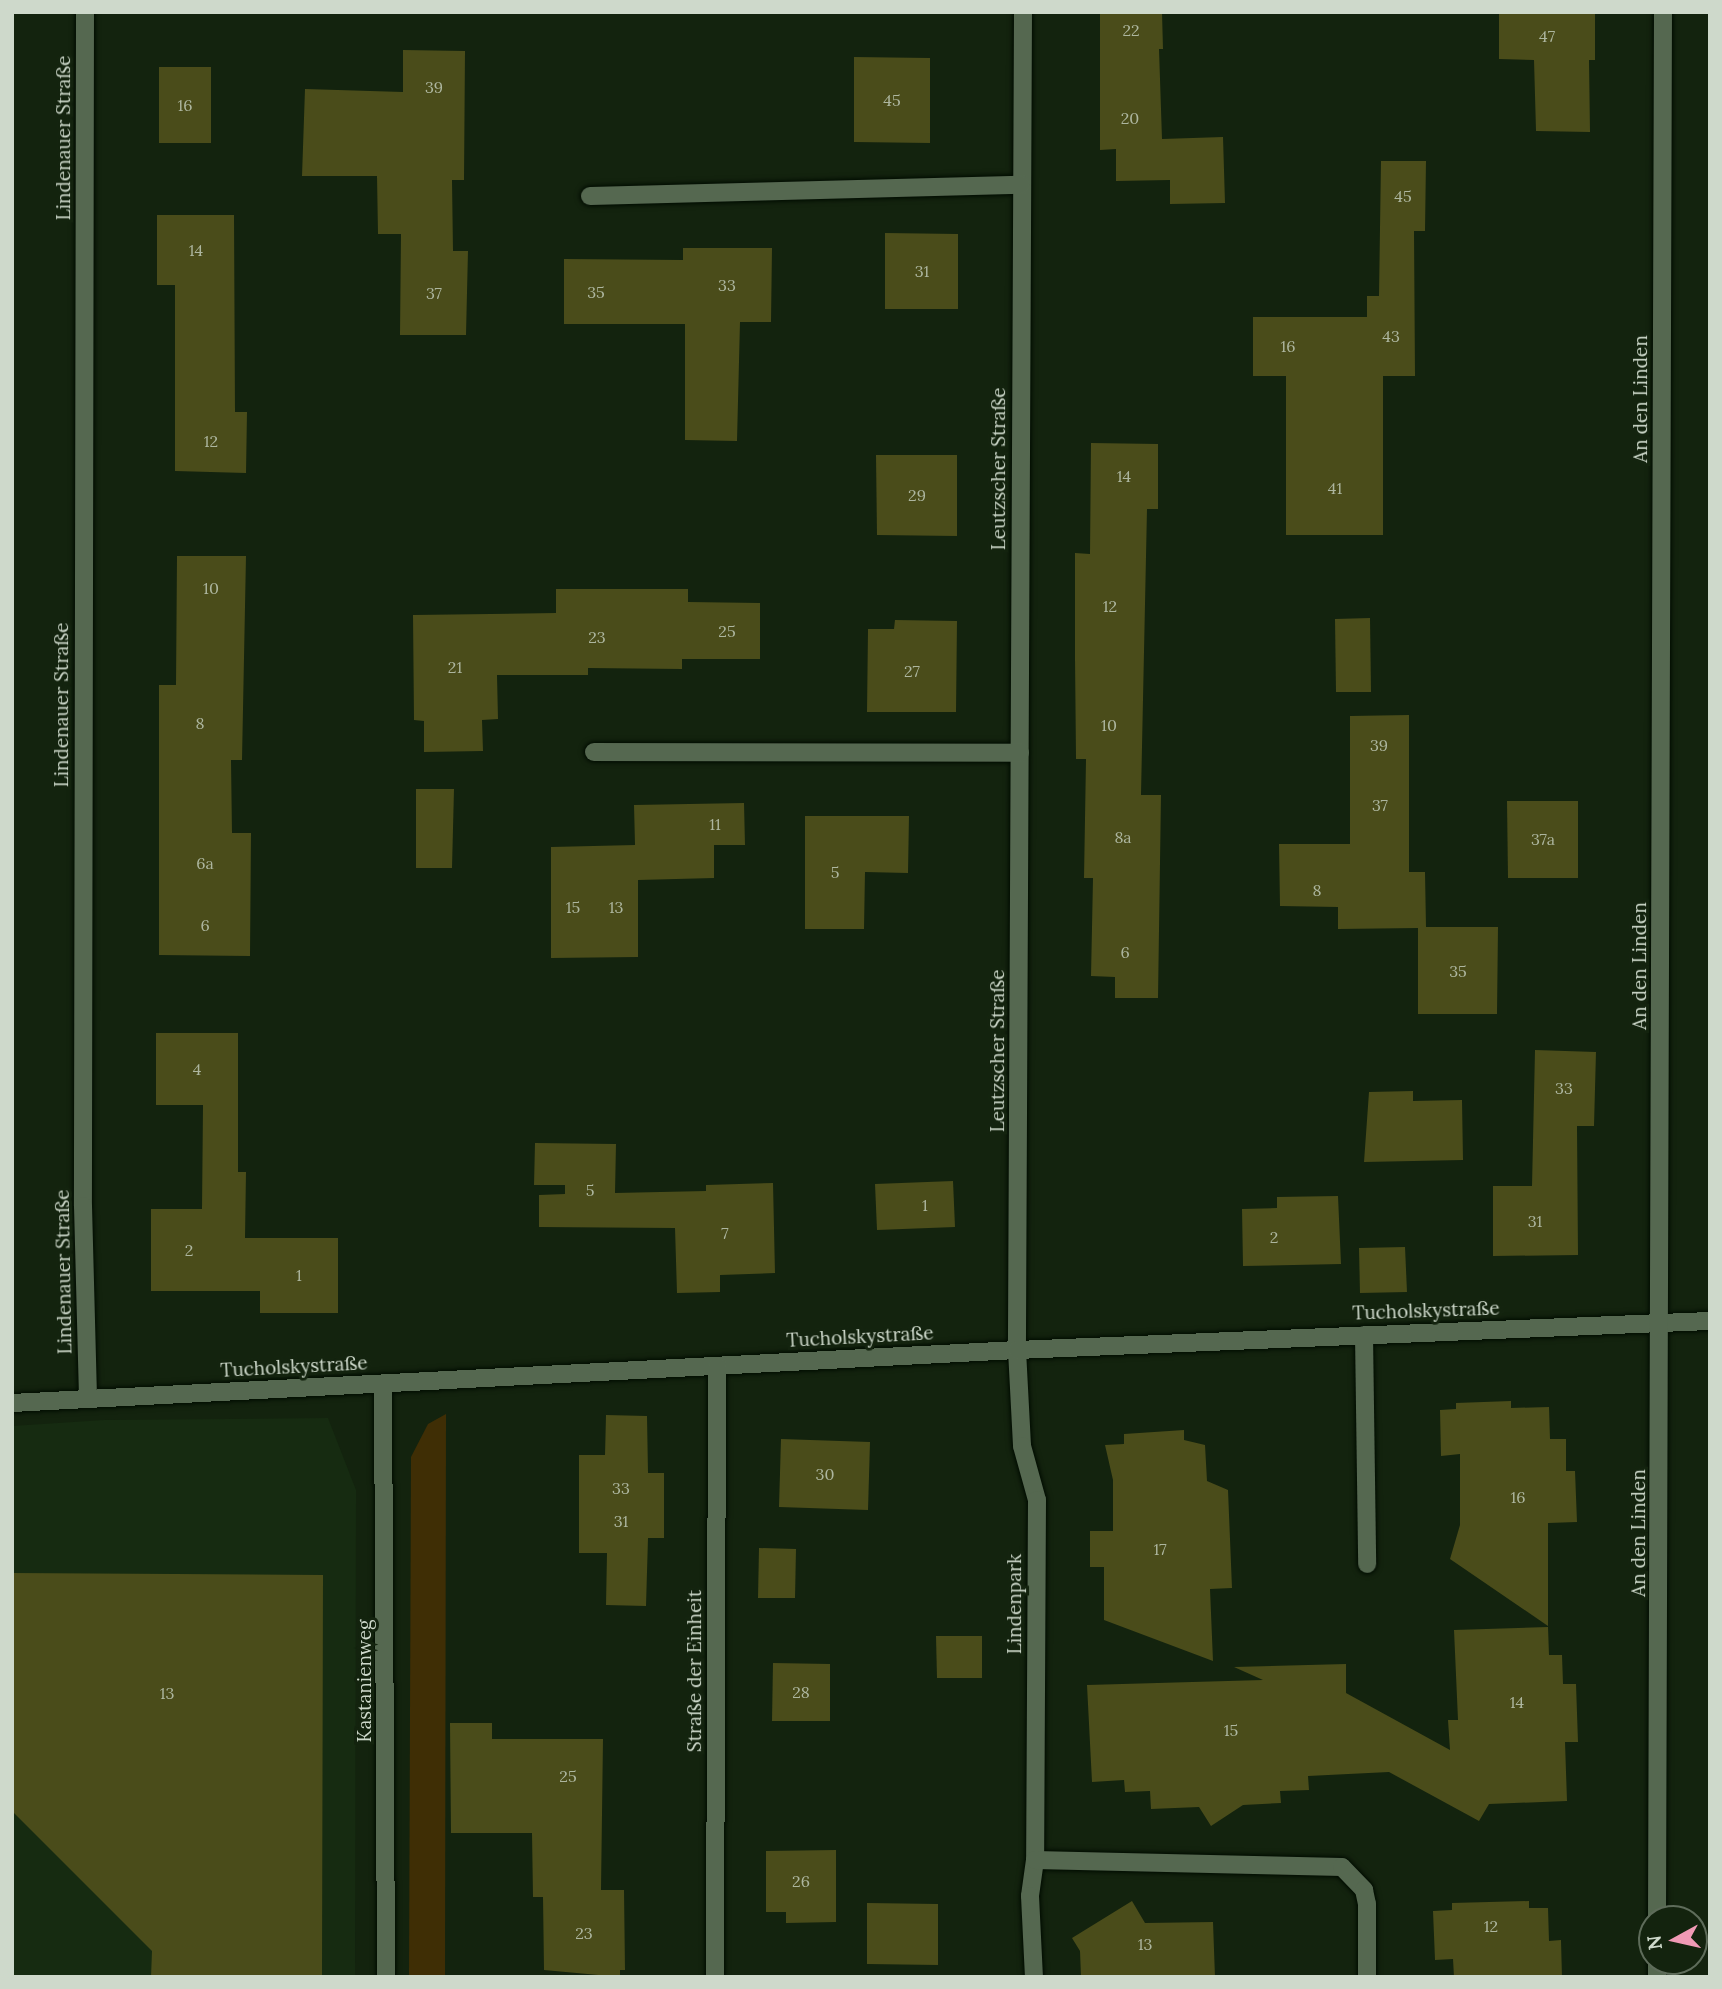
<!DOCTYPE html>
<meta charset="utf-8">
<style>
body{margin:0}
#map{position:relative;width:1722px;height:1989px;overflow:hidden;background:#13230e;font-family:Lora,serif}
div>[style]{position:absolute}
.built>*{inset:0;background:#162b11}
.green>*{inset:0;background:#3f2e05}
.building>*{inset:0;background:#4a4c1a}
.roads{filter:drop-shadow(0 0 2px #010c00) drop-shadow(0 0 2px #010c00)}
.street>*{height:18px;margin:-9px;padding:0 9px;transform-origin:9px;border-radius:9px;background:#556850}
span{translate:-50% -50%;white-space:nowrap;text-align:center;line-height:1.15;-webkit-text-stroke:6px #13230e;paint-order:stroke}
.number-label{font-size:16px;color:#adb69f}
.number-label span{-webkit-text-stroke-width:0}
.street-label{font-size:19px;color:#ced9cb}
.frame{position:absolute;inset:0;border:14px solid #ced9cb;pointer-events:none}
.north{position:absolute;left:1638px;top:1905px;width:70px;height:70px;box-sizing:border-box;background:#13230e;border:2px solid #5e6c5a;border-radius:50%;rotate:262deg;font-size:19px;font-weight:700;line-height:28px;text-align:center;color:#ced9cb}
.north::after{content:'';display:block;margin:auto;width:24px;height:32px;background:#f09ab5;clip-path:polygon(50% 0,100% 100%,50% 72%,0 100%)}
</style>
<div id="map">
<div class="built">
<i style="clip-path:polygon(328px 1418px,356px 1490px,355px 1977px,12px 1977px,12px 1426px,104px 1420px)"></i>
</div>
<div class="green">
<i style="clip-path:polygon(446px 1414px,445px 1977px,409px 1977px,411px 1457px,428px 1424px)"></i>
</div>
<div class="building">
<i style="clip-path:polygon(1100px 12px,1162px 12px,1163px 49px,1159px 49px,1162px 139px,1223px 137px,1225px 203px,1170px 204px,1170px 180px,1116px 181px,1116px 149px,1100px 150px)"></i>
<i style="clip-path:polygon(1499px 12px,1595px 12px,1595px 60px,1589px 60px,1590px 132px,1536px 131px,1534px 60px,1499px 59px)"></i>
<i style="clip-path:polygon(403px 50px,465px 51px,464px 180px,452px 180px,453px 251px,468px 251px,466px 335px,400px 335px,401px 234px,378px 234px,377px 176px,302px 176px,305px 89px,403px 92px)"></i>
<i style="clip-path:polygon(854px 57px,930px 58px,930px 143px,854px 142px)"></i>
<i style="clip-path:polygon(159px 67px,211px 67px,211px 143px,159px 143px)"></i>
<i style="clip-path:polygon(1381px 161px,1426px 161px,1425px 231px,1414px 231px,1415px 376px,1383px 376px,1383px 535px,1286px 535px,1286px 376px,1253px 376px,1253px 317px,1367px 317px,1367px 296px,1379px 296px)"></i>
<i style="clip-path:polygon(157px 215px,234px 215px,235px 412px,247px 412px,246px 473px,175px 471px,175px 285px,157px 285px)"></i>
<i style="clip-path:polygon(885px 233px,958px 234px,958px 309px,885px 309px)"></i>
<i style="clip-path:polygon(683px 248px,772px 248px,771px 322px,740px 322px,737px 441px,685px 440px,685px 324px,564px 324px,564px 259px,683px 260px)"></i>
<i style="clip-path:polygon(1091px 443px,1158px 444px,1158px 509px,1147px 509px,1141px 795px,1161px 795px,1158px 998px,1115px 998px,1115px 977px,1091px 976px,1093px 878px,1084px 878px,1086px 759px,1076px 759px,1075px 658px,1075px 553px,1090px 554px)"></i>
<i style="clip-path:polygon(876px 455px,957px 455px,957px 536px,877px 535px)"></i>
<i style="clip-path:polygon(177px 556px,246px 556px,242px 760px,231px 760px,232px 833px,251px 833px,250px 956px,159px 955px,159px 685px,176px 685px)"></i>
<i style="clip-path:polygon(556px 589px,688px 589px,688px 602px,760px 603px,760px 659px,682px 659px,682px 669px,588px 668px,588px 675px,497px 675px,498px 719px,482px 720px,483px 751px,424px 752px,424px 721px,414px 720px,413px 615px,556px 613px)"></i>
<i style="clip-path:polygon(1370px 618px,1371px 692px,1336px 692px,1335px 619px)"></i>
<i style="clip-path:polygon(895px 620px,957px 621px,956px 712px,867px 712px,868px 629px,894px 629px)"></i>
<i style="clip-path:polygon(1409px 715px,1409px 872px,1425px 872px,1426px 927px,1498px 927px,1497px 1014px,1418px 1014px,1418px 928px,1338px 929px,1338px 907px,1280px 906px,1279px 844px,1350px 844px,1350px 716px)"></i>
<i style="clip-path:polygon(416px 789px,454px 789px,452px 868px,416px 868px)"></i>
<i style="clip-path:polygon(1507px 801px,1578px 801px,1578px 878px,1508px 878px)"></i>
<i style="clip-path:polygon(744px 803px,745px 845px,714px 845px,714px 878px,638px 880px,638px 957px,551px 958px,551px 847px,635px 845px,634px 805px)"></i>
<i style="clip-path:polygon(805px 816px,909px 816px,908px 873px,865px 872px,864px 929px,805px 929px)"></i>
<i style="clip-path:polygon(156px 1033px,238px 1033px,238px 1172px,246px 1172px,245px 1238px,338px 1238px,338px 1313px,260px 1313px,260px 1291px,151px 1291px,151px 1209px,202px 1209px,203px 1105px,156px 1105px)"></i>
<i style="clip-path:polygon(1535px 1050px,1596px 1052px,1594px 1126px,1577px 1126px,1578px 1255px,1493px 1256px,1493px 1186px,1532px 1186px)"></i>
<i style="clip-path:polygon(1413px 1091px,1413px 1101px,1462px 1100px,1463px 1160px,1364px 1162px,1369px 1092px)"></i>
<i style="clip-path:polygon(535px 1143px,616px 1144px,615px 1193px,706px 1191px,706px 1185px,773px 1183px,775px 1273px,720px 1275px,720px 1292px,677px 1293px,675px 1228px,539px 1227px,539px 1195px,565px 1194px,565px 1185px,534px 1185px)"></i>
<i style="clip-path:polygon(953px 1181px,955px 1227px,877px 1230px,875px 1184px)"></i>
<i style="clip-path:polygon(1338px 1196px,1341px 1264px,1243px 1266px,1242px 1209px,1277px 1208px,1277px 1197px)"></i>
<i style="clip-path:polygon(1405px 1247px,1407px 1292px,1360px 1293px,1359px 1248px)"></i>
<i style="clip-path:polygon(1511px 1401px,1511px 1408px,1549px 1407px,1550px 1439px,1566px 1439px,1566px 1471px,1575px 1471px,1577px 1522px,1548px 1523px,1548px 1626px,1450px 1559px,1460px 1525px,1460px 1454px,1441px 1456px,1440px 1410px,1456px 1409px,1456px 1403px)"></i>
<i style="clip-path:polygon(606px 1415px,647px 1416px,648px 1473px,664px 1473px,664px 1538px,648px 1538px,646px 1606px,606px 1605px,607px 1553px,579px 1553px,579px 1455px,605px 1455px)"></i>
<i style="clip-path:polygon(1184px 1430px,1184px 1440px,1205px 1445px,1207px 1481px,1228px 1490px,1232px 1588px,1210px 1589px,1213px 1661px,1104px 1620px,1104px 1567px,1090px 1567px,1090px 1531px,1113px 1531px,1113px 1480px,1105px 1445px,1124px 1444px,1124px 1434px)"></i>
<i style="clip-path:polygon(781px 1439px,870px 1442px,868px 1510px,779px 1507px)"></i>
<i style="clip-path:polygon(759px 1548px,796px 1549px,795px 1598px,758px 1598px)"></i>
<i style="clip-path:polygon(12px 1573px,323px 1575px,322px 1977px,151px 1977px,152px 1951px,12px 1811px)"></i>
<i style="clip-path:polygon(1548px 1627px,1549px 1655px,1562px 1655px,1563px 1684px,1576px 1684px,1578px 1742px,1565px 1742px,1567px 1801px,1489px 1804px,1479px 1821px,1389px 1772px,1308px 1776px,1309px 1790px,1280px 1791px,1281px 1803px,1243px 1805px,1211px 1826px,1199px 1807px,1151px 1809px,1150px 1791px,1125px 1792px,1124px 1780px,1092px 1782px,1087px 1685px,1263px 1680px,1234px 1667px,1346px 1664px,1346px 1693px,1450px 1750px,1448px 1720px,1458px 1720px,1454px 1630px)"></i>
<i style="clip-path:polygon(936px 1636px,982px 1636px,982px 1678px,937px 1678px)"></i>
<i style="clip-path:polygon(773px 1663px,830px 1664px,830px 1721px,772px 1721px)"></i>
<i style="clip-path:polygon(450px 1723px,492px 1723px,492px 1739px,603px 1739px,601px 1890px,624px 1890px,625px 1970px,620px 1970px,620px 1977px,544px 1970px,543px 1897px,533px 1897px,532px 1833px,451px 1833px)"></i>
<i style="clip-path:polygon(836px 1850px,836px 1922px,786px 1923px,786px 1912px,766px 1912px,766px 1851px)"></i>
<i style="clip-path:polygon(1132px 1901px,1145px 1923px,1213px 1922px,1215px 1977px,1081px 1977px,1080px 1951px,1072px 1938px)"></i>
<i style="clip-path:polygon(1529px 1901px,1529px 1908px,1548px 1908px,1549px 1941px,1561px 1940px,1562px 1977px,1454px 1977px,1453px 1959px,1435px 1960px,1433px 1911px,1452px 1910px,1452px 1903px)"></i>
<i style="clip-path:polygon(867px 1903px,938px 1904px,938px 1965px,867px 1964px)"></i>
</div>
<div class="roads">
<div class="street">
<i style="left:85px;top:12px;width:1194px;rotate:90.1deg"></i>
<i style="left:83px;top:1206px;width:192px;rotate:88.5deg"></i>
<i style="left:1023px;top:12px;width:1338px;rotate:90.26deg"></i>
<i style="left:1017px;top:1350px;width:96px;rotate:87deg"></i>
<i style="left:1022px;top:1446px;width:56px;rotate:74.5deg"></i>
<i style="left:1037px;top:1500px;width:360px;rotate:90.3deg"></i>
<i style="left:1035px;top:1860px;width:36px;rotate:98deg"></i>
<i style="left:1030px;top:1896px;width:81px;rotate:87.2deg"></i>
<i style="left:590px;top:196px;width:431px;rotate:-1.5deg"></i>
<i style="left:594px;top:752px;width:426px;rotate:0.1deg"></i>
<i style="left:1364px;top:1335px;width:229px;rotate:89.2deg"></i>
<i style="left:383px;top:1384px;width:593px;rotate:89.71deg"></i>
<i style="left:12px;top:1403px;width:1006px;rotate:-3.02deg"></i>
<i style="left:1017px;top:1350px;width:694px;rotate:-2.4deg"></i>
<i style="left:1035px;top:1860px;width:307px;rotate:1.3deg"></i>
<i style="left:1342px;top:1867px;width:32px;rotate:46deg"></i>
<i style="left:1364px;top:1890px;width:14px;rotate:78deg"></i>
<i style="left:1367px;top:1904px;width:73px;rotate:90deg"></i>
<i style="left:1657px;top:1919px;width:1907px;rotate:-89.82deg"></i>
<i style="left:715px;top:1977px;width:611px;rotate:-89.81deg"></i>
<i style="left:1657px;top:1977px;width:16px;rotate:-90deg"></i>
</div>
</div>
<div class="number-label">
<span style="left:1131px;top:30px">22</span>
<span style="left:1547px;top:36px">47</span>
<span style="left:434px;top:87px">39</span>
<span style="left:892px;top:100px">45</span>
<span style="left:185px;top:105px">16</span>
<span style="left:1130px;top:118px">20</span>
<span style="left:1403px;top:196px">45</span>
<span style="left:196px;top:250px">14</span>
<span style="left:922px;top:271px">31</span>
<span style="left:727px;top:285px">33</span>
<span style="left:596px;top:292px">35</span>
<span style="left:434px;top:293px">37</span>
<span style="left:1391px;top:336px">43</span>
<span style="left:1288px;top:346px">16</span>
<span style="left:211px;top:441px">12</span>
<span style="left:1124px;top:476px">14</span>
<span style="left:1335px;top:488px">41</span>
<span style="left:917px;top:495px">29</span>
<span style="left:211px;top:588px">10</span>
<span style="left:1110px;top:606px">12</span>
<span style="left:727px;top:631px">25</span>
<span style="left:597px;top:637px">23</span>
<span style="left:455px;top:667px">21</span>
<span style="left:912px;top:671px">27</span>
<span style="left:200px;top:723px">8</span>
<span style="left:1109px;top:725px">10</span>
<span style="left:1379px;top:745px">39</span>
<span style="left:1380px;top:805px">37</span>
<span style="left:715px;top:824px">11</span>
<span style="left:1123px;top:837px">8a</span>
<span style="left:1543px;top:839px">37a</span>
<span style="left:205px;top:863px">6a</span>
<span style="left:835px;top:872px">5</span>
<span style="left:1317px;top:890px">8</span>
<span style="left:573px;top:907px">15</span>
<span style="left:616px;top:907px">13</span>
<span style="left:205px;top:925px">6</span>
<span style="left:1125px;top:952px">6</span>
<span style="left:1458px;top:971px">35</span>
<span style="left:197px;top:1069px">4</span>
<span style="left:1564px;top:1088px">33</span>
<span style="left:590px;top:1190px">5</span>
<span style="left:925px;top:1205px">1</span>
<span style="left:1535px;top:1221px">31</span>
<span style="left:725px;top:1233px">7</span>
<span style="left:1274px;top:1237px">2</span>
<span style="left:189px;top:1250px">2</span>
<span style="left:299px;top:1275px">1</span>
<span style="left:825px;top:1474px">30</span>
<span style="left:621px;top:1488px">33</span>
<span style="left:1518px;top:1497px">16</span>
<span style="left:621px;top:1521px">31</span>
<span style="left:1160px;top:1549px">17</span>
<span style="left:801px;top:1692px">28</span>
<span style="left:167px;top:1693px">13</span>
<span style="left:1517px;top:1702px">14</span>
<span style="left:1231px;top:1730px">15</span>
<span style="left:568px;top:1776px">25</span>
<span style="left:801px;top:1881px">26</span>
<span style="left:1491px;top:1926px">12</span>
<span style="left:584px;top:1933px">23</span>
<span style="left:1145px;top:1944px">13</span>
</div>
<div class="street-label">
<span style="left:64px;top:138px;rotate:-90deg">Lindenauer Straße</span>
<span style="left:1641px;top:399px;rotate:-90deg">An den Linden</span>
<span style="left:999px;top:469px;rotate:-90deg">Leutzscher Straße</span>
<span style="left:62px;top:705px;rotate:-90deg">Lindenauer Straße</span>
<span style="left:1640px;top:966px;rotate:-90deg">An den Linden</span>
<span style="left:998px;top:1051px;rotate:-90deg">Leutzscher Straße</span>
<span style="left:64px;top:1272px;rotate:-91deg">Lindenauer Straße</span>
<span style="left:1426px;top:1311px;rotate:-2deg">Tucholskystraße</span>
<span style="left:860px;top:1337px;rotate:-3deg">Tucholskystraße</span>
<span style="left:294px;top:1367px;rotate:-3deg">Tucholskystraße</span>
<span style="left:1639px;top:1533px;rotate:-90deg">An den Linden</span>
<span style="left:1015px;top:1604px;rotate:-90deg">Lindenpark</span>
<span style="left:695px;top:1671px;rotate:-90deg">Straße der Einheit</span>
<span style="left:365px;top:1681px;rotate:-90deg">Kastanienweg</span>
</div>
<div class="frame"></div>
<div class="north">N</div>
</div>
